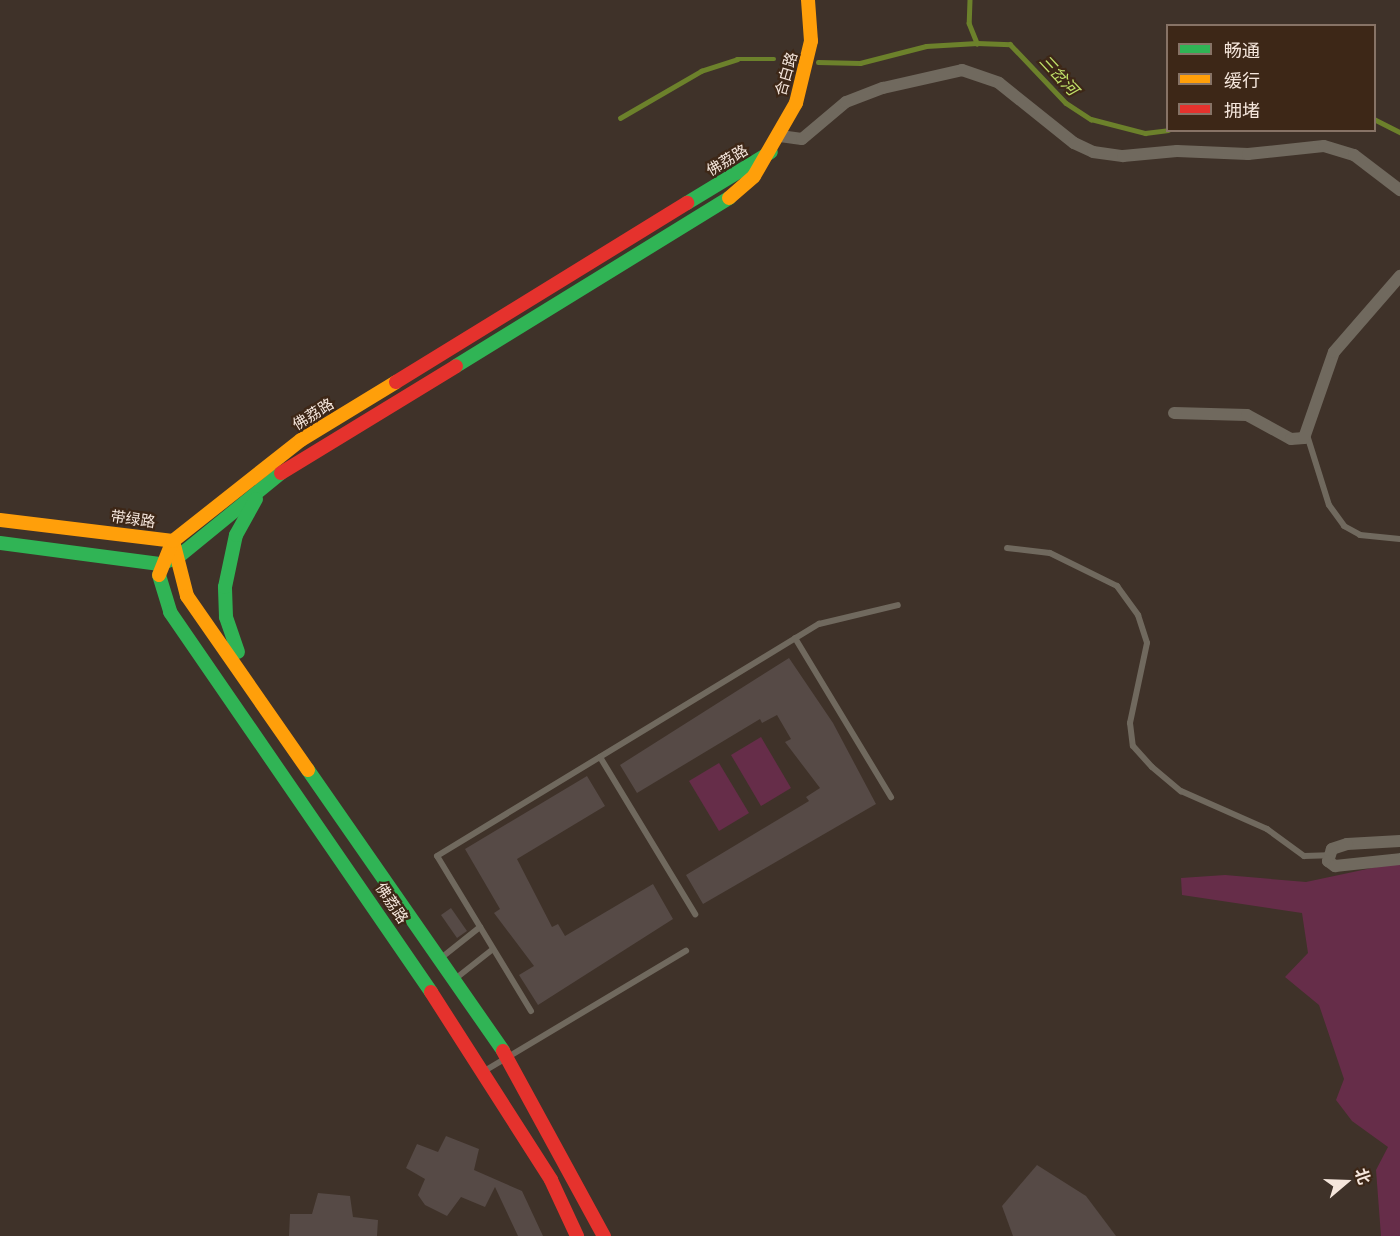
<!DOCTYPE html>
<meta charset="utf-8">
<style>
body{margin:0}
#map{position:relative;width:1400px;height:1236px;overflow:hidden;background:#3f3229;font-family:Ubuntu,"Noto Sans SC",sans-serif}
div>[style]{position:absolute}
.green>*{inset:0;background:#662d49}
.stream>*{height:4.5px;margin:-2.25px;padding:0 2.25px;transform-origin:2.25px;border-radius:2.25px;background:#6c812b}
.building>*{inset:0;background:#564a46}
.lane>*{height:6px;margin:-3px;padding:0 3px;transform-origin:3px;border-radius:3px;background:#70695e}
.street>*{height:12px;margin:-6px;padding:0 6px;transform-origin:6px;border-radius:6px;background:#70695e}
.fast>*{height:14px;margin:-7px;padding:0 7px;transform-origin:7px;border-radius:7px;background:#30b455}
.slow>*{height:14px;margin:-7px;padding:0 7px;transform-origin:7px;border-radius:7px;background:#ff9f0a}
.jam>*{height:14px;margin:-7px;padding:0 7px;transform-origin:7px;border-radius:7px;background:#e5322d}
span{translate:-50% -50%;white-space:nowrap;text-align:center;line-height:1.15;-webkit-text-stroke:4.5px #3d2717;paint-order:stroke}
.street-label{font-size:15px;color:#f5e6dc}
.water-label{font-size:16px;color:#c1e36a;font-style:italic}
.legend{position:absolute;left:1166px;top:24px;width:210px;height:108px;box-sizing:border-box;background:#3d2717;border:2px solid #877366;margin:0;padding:8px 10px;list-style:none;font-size:18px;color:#f5e6dc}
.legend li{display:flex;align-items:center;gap:12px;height:30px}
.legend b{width:30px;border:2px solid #877366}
.north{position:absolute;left:1316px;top:1152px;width:60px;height:60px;-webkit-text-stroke:4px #3d2717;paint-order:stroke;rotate:71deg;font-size:16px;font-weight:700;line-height:24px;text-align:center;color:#f5e6dc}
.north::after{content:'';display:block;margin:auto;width:21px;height:27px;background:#f5e6dc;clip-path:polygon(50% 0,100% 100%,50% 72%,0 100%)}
</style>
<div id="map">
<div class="green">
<i style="clip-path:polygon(761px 737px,791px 788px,761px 806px,731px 755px)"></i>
<i style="clip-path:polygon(719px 763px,749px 813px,719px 831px,689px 781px)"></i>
<i style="clip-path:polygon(1400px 862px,1400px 1236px,1381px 1236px,1376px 1170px,1388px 1147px,1352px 1121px,1336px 1100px,1344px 1079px,1319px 1005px,1285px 977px,1308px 953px,1302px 913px,1182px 895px,1181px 878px,1225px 875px,1306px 882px)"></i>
</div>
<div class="stream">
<i style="left:970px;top:0;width:23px;rotate:92deg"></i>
<i style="left:969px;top:23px;width:22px;rotate:68deg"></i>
<i style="left:977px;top:43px;width:33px;rotate:2deg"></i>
<i style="left:1010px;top:44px;width:81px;rotate:46.5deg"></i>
<i style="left:1066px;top:103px;width:30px;rotate:33deg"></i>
<i style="left:1091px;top:119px;width:56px;rotate:14.5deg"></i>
<i style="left:1145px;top:133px;width:23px;rotate:-7deg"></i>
<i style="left:818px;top:62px;width:42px;rotate:1.4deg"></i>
<i style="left:860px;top:63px;width:68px;rotate:-14.4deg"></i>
<i style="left:926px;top:46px;width:51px;rotate:-3.4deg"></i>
<i style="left:620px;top:118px;width:94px;rotate:-30.1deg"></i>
<i style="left:701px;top:71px;width:38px;rotate:-18deg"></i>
<i style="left:737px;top:59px;width:37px"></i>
<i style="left:1374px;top:119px;width:29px;rotate:27deg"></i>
</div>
<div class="building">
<i style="clip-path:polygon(789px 658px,833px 723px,876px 804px,703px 904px,686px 875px,809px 801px,806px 797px,820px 788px,785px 742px,791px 739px,777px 715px,762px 723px,760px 719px,637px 793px,620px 765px)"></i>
<i style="clip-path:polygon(587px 776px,605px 806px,517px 859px,552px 927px,558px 924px,565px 936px,653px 884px,673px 919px,538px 1005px,519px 975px,534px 966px,494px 913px,500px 909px,465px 849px)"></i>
<i style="clip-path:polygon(451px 908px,467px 931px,457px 938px,441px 915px)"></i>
<i style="clip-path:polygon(446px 1136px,479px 1149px,474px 1170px,522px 1191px,543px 1236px,518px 1236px,495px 1187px,485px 1207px,461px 1197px,447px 1216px,425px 1205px,418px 1195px,425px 1179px,406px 1168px,417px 1144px,438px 1152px)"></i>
<i style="clip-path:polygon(1037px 1165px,1086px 1196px,1116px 1236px,1013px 1236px,1002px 1206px)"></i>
<i style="clip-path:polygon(318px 1193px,350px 1196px,353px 1217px,378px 1220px,377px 1236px,289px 1236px,290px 1214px,312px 1214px)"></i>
</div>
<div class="lane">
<i style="left:1307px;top:435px;width:73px;rotate:72.6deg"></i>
<i style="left:1329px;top:505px;width:26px;rotate:54deg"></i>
<i style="left:1344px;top:526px;width:18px;rotate:29deg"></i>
<i style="left:1360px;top:535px;width:40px;rotate:5.7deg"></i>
<i style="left:1007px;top:548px;width:43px;rotate:6.6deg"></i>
<i style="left:1050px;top:553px;width:75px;rotate:26.2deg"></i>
<i style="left:1117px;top:586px;width:36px;rotate:54deg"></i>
<i style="left:1138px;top:615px;width:29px;rotate:72deg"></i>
<i style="left:1147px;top:643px;width:82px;rotate:102deg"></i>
<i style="left:1130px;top:723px;width:23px;rotate:83deg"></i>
<i style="left:1133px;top:746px;width:28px;rotate:48deg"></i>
<i style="left:1152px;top:767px;width:38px;rotate:40deg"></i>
<i style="left:1181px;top:791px;width:94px;rotate:23.8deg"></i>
<i style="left:1267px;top:829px;width:46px;rotate:36.1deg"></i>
<i style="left:1304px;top:856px;width:24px;rotate:-2deg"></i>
<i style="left:795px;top:638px;width:186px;rotate:58.9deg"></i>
<i style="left:600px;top:757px;width:184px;rotate:58.8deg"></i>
<i style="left:441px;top:958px;width:50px;rotate:-38.5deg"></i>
<i style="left:455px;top:979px;width:48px;rotate:-38.3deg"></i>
<i style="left:531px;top:1011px;width:181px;rotate:-121.2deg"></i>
<i style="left:437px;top:856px;width:447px;rotate:-31.3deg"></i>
<i style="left:819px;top:624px;width:81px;rotate:-13.5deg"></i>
<i style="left:486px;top:1070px;width:233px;rotate:-30.8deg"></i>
</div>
<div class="street">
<i style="left:780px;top:136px;width:22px;rotate:8deg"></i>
<i style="left:802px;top:139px;width:57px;rotate:-40.1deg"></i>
<i style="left:846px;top:102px;width:40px;rotate:-21deg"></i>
<i style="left:883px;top:88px;width:81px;rotate:-12.8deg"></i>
<i style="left:962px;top:70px;width:39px;rotate:19deg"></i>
<i style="left:999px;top:83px;width:96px;rotate:38.7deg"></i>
<i style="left:1074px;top:143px;width:21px;rotate:25deg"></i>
<i style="left:1093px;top:152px;width:30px;rotate:8deg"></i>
<i style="left:1123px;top:156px;width:54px;rotate:-5.3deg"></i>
<i style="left:1177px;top:151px;width:71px;rotate:2.4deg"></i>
<i style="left:1248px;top:154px;width:76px;rotate:-6deg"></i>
<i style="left:1324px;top:146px;width:31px;rotate:17deg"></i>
<i style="left:1354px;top:155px;width:58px;rotate:37.3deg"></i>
<i style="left:1174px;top:413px;width:73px;rotate:1.6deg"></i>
<i style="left:1247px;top:415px;width:50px;rotate:28.6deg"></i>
<i style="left:1291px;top:439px;width:13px;rotate:-4deg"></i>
<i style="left:1304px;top:438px;width:91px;rotate:-70.8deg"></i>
<i style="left:1334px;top:352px;width:101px;rotate:-49deg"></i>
<i style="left:1400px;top:841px;width:53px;rotate:176.8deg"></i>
<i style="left:1347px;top:844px;width:16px;rotate:162deg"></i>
<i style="left:1332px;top:849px;width:13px;rotate:108deg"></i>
<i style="left:1328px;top:861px;width:9px;rotate:36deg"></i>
<i style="left:1335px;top:866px;width:65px;rotate:-6.1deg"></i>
</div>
<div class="fast">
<i style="left:687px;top:203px;width:98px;rotate:-31.3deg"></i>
<i style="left:456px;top:366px;width:321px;rotate:-31.6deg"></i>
<i style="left:0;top:543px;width:161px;rotate:7.5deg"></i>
<i style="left:160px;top:564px;width:19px;rotate:-21deg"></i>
<i style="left:178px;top:557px;width:133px;rotate:-39.2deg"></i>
<i style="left:159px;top:575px;width:39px;rotate:73deg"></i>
<i style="left:170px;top:612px;width:461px;rotate:55.5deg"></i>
<i style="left:238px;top:652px;width:37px;rotate:-109deg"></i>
<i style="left:226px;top:617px;width:30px;rotate:-92deg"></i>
<i style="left:225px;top:587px;width:53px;rotate:-78.1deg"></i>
<i style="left:236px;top:535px;width:41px;rotate:-60.9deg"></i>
<i style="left:308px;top:770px;width:342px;rotate:55.2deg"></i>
</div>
<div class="slow">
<i style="left:729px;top:198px;width:33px;rotate:-41deg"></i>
<i style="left:754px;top:176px;width:84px;rotate:-60.1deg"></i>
<i style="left:796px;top:103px;width:64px;rotate:-76.4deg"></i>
<i style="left:811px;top:41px;width:41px;rotate:-94.2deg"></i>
<i style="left:0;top:520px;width:174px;rotate:6.9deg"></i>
<i style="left:173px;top:541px;width:57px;rotate:75.7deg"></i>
<i style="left:187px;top:596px;width:212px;rotate:55.2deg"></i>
<i style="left:159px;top:575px;width:37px;rotate:-68deg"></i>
<i style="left:173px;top:541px;width:163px;rotate:-38.3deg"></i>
<i style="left:301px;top:440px;width:111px;rotate:-31.4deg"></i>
</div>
<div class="jam">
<i style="left:396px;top:382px;width:342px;rotate:-31.6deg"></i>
<i style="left:281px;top:473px;width:205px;rotate:-31.4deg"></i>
<i style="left:431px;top:992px;width:223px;rotate:57.4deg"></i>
<i style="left:551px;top:1180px;width:62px;rotate:65.1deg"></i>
<i style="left:503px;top:1051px;width:211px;rotate:61.4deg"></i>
</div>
<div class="street-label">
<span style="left:786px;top:74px;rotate:-74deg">合白路</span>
<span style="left:727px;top:160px;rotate:-31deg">佛荔路</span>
<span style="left:313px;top:414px;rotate:-32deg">佛荔路</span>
<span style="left:133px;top:519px;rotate:8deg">带绿路</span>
<span style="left:392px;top:903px;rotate:56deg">佛荔路</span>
</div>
<div class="water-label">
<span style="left:1059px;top:75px;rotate:47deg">三岔河</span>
</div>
<ul class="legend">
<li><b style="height:8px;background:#30b455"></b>畅通</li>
<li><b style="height:8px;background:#ff9f0a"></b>缓行</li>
<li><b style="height:8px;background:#e5322d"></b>拥堵</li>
</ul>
<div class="north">北</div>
</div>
